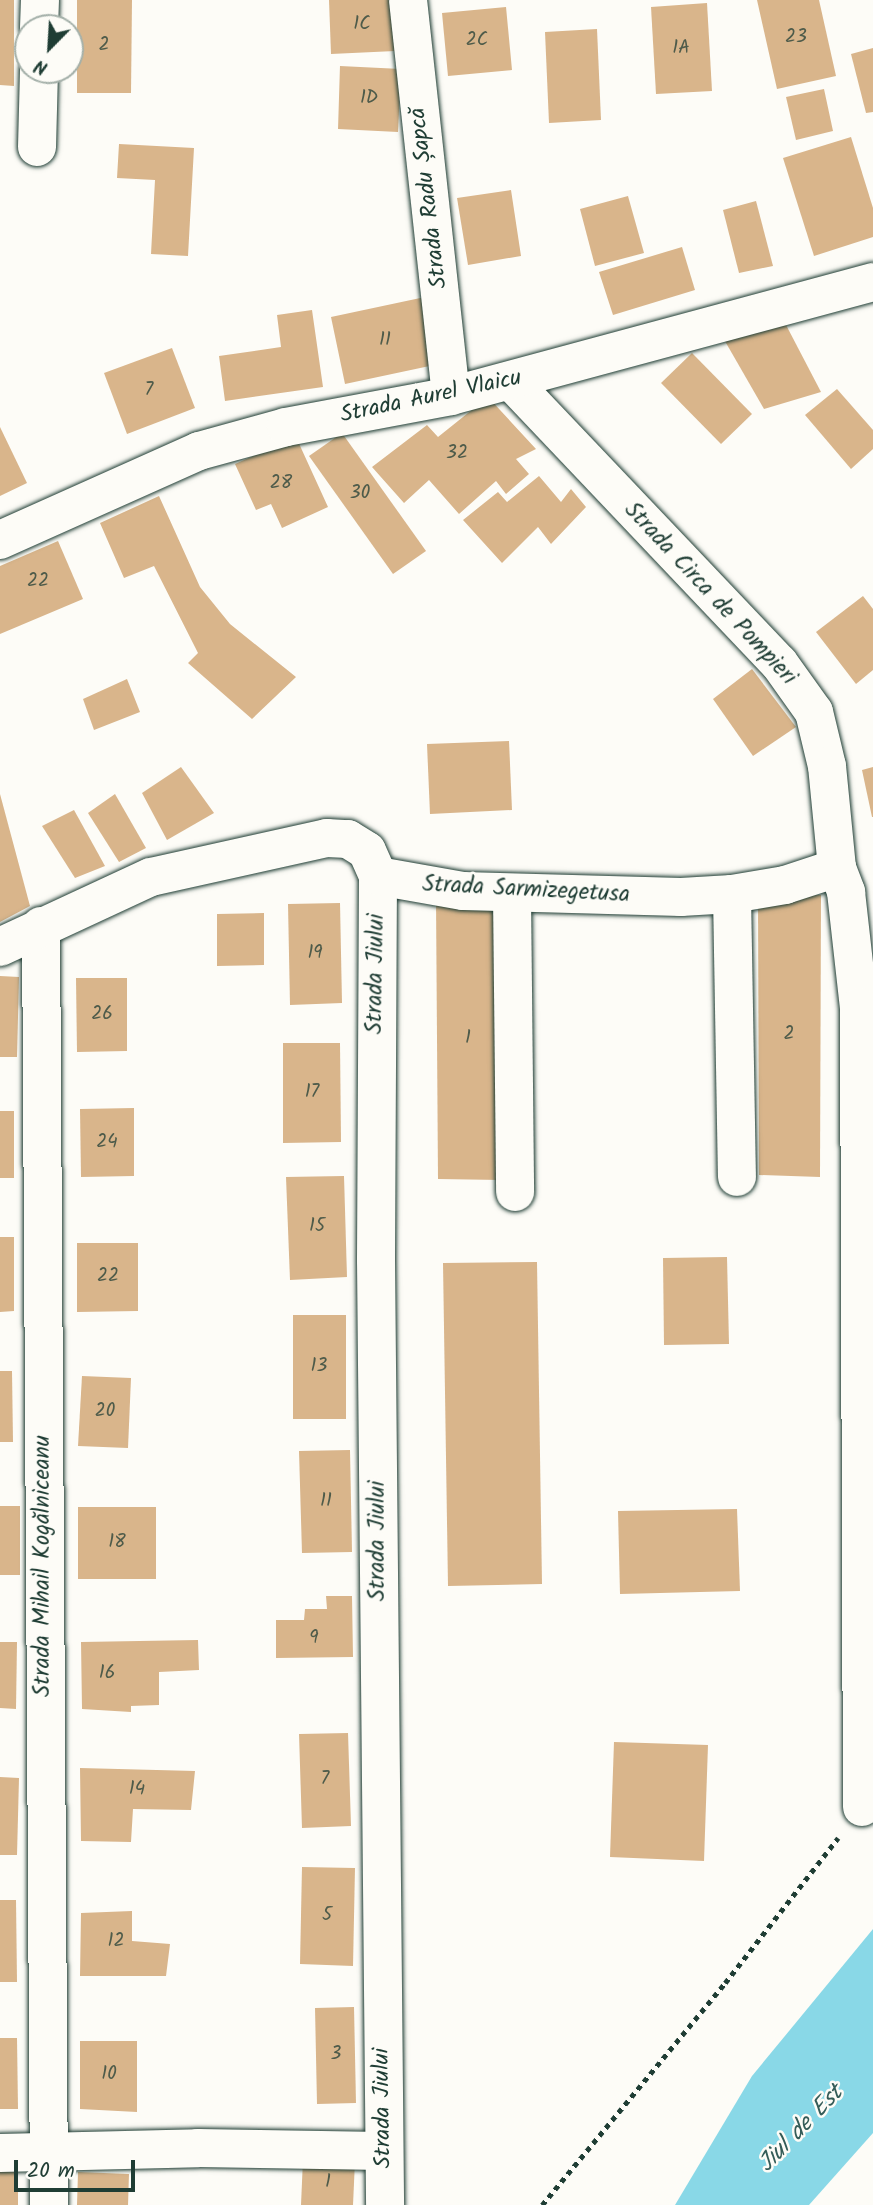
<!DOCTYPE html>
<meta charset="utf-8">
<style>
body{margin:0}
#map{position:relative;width:873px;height:2205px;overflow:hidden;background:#fdfcf7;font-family:Kalam,sans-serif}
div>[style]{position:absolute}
.water>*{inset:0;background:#89d8e7}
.building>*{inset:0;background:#d9b58b}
.path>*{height:4.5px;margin-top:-2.25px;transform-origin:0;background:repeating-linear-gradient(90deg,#1f3d34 0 5px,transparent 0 10px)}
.roads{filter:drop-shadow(0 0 2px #1f3d34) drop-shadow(0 0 2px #1f3d34)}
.street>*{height:38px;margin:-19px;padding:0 19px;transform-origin:19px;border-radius:19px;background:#fdfcf7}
span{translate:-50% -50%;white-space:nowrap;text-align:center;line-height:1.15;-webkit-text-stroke:5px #fdfcf7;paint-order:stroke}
.number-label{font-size:19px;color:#4e5b4a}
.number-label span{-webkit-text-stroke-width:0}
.street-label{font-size:23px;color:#1f3d34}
.water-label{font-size:24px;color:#345c58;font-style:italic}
.north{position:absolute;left:14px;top:14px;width:70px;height:70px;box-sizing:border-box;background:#fdfcf7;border:2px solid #a4b0a9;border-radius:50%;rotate:204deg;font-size:19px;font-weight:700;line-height:28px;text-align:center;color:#1f3d34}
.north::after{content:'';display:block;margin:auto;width:24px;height:32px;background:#1f3d34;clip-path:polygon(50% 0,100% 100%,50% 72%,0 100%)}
.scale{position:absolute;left:14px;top:2160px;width:121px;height:32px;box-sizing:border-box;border:4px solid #1f3d34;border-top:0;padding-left:9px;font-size:21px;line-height:24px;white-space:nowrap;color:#1f3d34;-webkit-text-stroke:5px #fdfcf7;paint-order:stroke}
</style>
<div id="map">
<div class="water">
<i style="clip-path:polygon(873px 1929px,873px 2133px,809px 2205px,675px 2205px,752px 2076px)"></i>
</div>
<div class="building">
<i style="clip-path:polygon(0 0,14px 0,14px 86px,0 85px)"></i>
<i style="clip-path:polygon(77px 0,132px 0,131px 93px,77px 93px)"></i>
<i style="clip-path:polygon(329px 0,393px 0,395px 51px,331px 54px)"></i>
<i style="clip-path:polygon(757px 0,819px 0,836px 76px,777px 89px)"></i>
<i style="clip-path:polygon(707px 3px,712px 91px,656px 94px,651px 7px)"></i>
<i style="clip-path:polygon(506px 7px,512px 70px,448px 76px,442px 13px)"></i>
<i style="clip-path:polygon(597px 29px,601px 120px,549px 123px,545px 32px)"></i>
<i style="clip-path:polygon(873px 48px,873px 112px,866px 113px,851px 54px)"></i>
<i style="clip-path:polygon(340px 66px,401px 69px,398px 132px,338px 129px)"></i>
<i style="clip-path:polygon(824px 89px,833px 131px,796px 140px,786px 97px)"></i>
<i style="clip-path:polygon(851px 137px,873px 208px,873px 237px,814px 256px,783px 158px)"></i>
<i style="clip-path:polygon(119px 144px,194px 148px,188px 256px,151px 254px,155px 180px,117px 178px)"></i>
<i style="clip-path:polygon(511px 190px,521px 256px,468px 265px,457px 198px)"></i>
<i style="clip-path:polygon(628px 196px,644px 253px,595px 266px,580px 209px)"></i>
<i style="clip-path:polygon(756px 201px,773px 266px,739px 273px,723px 210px)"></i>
<i style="clip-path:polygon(682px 247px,695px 290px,613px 315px,599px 272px)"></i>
<i style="clip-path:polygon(425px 297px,439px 364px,345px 384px,331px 317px)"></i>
<i style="clip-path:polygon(312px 310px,323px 387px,225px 401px,219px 356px,281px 347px,277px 315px)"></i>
<i style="clip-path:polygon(785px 323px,821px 392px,764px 409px,722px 336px)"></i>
<i style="clip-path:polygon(172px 348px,195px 408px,127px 434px,104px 373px)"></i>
<i style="clip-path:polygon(692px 353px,752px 414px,721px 444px,661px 383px)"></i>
<i style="clip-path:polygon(837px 389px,873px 430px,873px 449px,851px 469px,805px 415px)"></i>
<i style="clip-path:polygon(488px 397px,536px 449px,516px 459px,529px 474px,506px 494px,496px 481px,459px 514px,429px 480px,404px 503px,372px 467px,427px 425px,438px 437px)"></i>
<i style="clip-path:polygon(0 427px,27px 483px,0 496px)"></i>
<i style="clip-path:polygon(342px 433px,426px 551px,393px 574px,309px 456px)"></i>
<i style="clip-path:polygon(296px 437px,328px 507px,282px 528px,271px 504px,256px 510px,235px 464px)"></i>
<i style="clip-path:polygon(539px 476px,561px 502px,571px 489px,586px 507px,551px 544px,538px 527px,502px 563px,463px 520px,498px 492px,507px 502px)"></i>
<i style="clip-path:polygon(159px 496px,200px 587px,230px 624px,296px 677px,252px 719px,188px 663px,198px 653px,154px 566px,124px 578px,100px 523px)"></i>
<i style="clip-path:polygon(58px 541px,83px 599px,0 634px,0 566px)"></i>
<i style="clip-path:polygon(863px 596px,873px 609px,873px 670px,856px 684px,816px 632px)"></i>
<i style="clip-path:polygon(752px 669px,796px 727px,753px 756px,713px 699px)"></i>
<i style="clip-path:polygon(127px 679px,140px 712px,94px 730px,83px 699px)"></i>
<i style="clip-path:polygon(509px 741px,512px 810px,430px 814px,427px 744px)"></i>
<i style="clip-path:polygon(181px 767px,214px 813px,167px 840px,142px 793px)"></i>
<i style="clip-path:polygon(873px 767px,873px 817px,872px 817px,862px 770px)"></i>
<i style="clip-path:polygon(0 794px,30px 906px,0 922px)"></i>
<i style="clip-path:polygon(115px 794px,146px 848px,119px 862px,88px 813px)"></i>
<i style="clip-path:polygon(74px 810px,105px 866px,75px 878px,42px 826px)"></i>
<i style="clip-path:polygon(821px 895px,820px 1177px,759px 1175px,758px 896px)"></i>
<i style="clip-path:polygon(436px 898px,500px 900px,501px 1180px,438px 1179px)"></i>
<i style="clip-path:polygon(340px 903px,342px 1003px,290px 1005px,288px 904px)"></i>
<i style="clip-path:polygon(264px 913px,264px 965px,217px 966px,217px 914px)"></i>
<i style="clip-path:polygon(0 976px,19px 977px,17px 1057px,0 1057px)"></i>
<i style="clip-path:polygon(76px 978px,127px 978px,127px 1051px,77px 1052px)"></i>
<i style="clip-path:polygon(283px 1043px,340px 1043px,341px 1142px,283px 1143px)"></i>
<i style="clip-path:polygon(134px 1108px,134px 1176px,81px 1177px,80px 1109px)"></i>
<i style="clip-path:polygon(0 1111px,14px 1111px,14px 1178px,0 1178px)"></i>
<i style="clip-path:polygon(344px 1176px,347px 1277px,290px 1280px,286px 1177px)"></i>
<i style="clip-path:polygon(0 1237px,14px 1237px,14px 1311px,0 1312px)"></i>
<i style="clip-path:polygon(77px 1243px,138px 1243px,138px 1311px,77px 1312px)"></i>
<i style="clip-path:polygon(727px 1257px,729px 1344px,664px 1345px,663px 1258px)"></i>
<i style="clip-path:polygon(537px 1262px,542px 1584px,448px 1586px,443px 1263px)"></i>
<i style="clip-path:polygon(293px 1315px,346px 1315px,346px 1419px,293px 1419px)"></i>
<i style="clip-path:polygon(0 1371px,12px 1371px,13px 1442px,0 1442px)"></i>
<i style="clip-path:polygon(82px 1376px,131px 1378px,128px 1448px,78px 1446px)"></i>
<i style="clip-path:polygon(350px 1450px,352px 1552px,302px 1553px,299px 1451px)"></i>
<i style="clip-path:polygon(0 1506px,20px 1506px,20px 1575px,0 1575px)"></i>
<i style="clip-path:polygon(78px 1507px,156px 1507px,156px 1579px,78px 1579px)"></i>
<i style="clip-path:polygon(737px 1509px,740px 1591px,620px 1594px,618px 1511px)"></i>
<i style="clip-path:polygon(326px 1596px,352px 1596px,353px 1657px,276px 1658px,276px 1620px,304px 1620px,305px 1609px,327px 1609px)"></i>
<i style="clip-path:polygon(198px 1640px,199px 1670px,159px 1672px,159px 1705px,131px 1706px,131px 1712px,82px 1709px,81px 1642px)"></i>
<i style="clip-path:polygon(0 1642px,17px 1642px,16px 1709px,0 1708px)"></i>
<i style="clip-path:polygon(348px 1733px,351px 1826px,302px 1828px,299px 1734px)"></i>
<i style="clip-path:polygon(614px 1742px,708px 1745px,704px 1861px,610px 1857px)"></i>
<i style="clip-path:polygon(80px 1768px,195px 1771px,191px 1810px,133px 1809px,131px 1842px,81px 1841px)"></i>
<i style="clip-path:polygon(0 1777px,19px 1778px,17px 1855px,0 1855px)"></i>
<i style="clip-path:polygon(302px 1867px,355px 1868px,353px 1966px,300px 1964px)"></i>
<i style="clip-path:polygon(0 1900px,16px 1900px,17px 1982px,0 1982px)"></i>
<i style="clip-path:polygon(132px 1911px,132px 1941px,170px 1944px,166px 1976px,80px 1976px,81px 1913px)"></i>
<i style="clip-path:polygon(354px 2007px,356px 2103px,317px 2104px,315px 2008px)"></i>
<i style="clip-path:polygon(0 2038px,17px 2038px,18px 2109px,0 2109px)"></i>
<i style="clip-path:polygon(80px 2041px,137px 2041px,137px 2112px,80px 2109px)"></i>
<i style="clip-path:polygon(303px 2159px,355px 2161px,353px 2205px,301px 2205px)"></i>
<i style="clip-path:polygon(0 2168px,18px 2168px,18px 2205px,0 2205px)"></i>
<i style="clip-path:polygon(78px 2172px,129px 2174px,128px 2205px,77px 2205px)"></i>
</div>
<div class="path">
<i style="left:542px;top:2205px;width:288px;rotate:-50.5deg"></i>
<i style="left:725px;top:1983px;width:184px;rotate:-52.1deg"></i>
</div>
<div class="roads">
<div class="street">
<i style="left:408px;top:0;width:398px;rotate:83.8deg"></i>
<i style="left:39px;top:28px;width:28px;rotate:-88deg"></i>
<i style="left:37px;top:147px;width:77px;rotate:-88.5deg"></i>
<i style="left:511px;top:381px;width:389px;rotate:46.5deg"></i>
<i style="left:779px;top:663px;width:60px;rotate:54.5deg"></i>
<i style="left:814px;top:712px;width:56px;rotate:76.5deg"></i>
<i style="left:827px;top:766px;width:102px;rotate:84.4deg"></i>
<i style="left:837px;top:868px;width:26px;rotate:69deg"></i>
<i style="left:846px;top:892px;width:116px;rotate:83.6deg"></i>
<i style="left:859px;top:1007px;width:800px;rotate:89.79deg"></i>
<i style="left:0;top:540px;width:218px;rotate:-24.1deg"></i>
<i style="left:199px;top:451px;width:90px;rotate:-15.4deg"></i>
<i style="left:286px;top:427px;width:168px;rotate:-10.6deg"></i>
<i style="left:451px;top:396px;width:437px;rotate:-15.1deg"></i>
<i style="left:378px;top:876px;width:384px;rotate:90.3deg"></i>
<i style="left:376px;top:1260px;width:945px;rotate:89.45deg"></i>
<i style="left:512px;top:894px;width:298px;rotate:89.4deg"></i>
<i style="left:732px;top:894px;width:283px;rotate:89deg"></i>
<i style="left:41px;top:926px;width:1279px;rotate:89.64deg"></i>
<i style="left:0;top:947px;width:166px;rotate:-24.9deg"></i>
<i style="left:151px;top:877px;width:180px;rotate:-12.5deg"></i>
<i style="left:327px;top:838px;width:21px;rotate:3deg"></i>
<i style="left:348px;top:839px;width:22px;rotate:32deg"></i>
<i style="left:367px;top:851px;width:27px;rotate:66deg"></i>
<i style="left:378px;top:876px;width:86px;rotate:10deg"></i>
<i style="left:463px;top:891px;width:218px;rotate:1.6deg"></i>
<i style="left:681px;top:897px;width:51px;rotate:-3.4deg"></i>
<i style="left:732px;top:894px;width:54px;rotate:-9.6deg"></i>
<i style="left:785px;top:885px;width:55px;rotate:-18.1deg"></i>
<i style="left:0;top:2153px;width:198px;rotate:-1.4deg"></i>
<i style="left:198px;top:2148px;width:185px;rotate:0.9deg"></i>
</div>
</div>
<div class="number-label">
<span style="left:362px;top:25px">1C</span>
<span style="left:796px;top:38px">23</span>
<span style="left:477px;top:41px">2C</span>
<span style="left:104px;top:46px">2</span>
<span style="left:681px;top:49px">1A</span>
<span style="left:369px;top:99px">1D</span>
<span style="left:385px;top:341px">11</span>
<span style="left:149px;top:391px">7</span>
<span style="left:457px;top:454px">32</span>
<span style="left:281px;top:484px">28</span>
<span style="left:360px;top:494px">30</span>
<span style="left:38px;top:582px">22</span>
<span style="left:315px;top:954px">19</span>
<span style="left:102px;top:1015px">26</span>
<span style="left:789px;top:1035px">2</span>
<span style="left:468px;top:1039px">1</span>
<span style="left:312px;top:1093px">17</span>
<span style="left:107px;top:1143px">24</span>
<span style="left:317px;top:1227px">15</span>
<span style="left:108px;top:1277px">22</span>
<span style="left:319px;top:1367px">13</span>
<span style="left:105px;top:1412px">20</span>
<span style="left:326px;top:1502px">11</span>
<span style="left:117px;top:1543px">18</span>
<span style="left:314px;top:1639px">9</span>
<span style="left:107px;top:1674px">16</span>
<span style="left:325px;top:1780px">7</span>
<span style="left:137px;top:1790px">14</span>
<span style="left:327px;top:1916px">5</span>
<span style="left:116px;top:1942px">12</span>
<span style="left:336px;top:2055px">3</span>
<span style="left:109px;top:2075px">10</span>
<span style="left:328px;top:2183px">1</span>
</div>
<div class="street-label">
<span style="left:429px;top:198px;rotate:-97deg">Strada Radu Șapcă</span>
<span style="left:431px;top:397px;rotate:-12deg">Strada Aurel Vlaicu</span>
<span style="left:710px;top:594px;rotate:47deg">Strada Circa de Pompieri</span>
<span style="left:526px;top:890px;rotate:3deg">Strada Sarmizegetusa</span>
<span style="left:376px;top:974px;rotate:-89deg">Strada Jiului</span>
<span style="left:378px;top:1541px;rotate:-90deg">Strada Jiului</span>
<span style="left:43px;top:1566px;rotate:-90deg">Strada Mihail Kogălniceanu</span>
<span style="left:383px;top:2108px;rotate:-91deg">Strada Jiului</span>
</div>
<div class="water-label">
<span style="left:801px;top:2129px;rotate:-46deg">Jiul de Est</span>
</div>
<div class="north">N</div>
<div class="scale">20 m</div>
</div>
